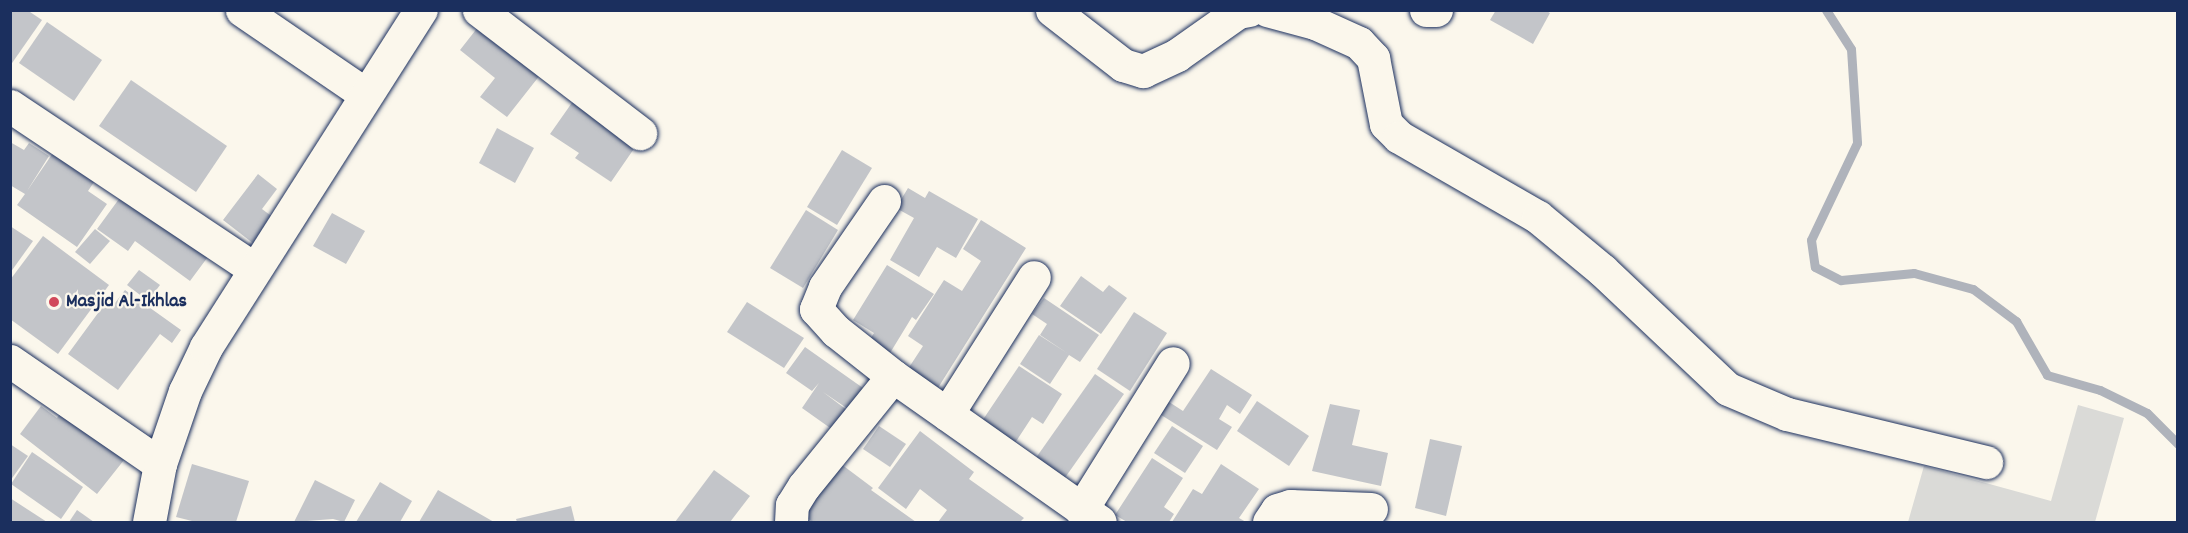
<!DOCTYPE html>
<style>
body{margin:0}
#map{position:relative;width:2188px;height:533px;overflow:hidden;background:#fbf7ec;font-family:Dekko,sans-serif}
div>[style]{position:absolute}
.green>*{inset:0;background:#dadad7}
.stream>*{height:9px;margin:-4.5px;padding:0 4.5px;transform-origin:4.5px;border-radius:4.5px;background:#afb3bb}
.building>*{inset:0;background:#c3c5c9}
.roads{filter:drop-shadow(0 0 2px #1b2f5e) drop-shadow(0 0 2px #1b2f5e)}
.minor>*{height:33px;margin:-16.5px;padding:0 16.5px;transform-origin:16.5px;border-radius:16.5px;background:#fbf7ec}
.dots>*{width:16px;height:16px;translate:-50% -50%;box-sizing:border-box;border:3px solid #fbf7ec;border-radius:50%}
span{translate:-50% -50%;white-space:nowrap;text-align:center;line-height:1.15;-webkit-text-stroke:4.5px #fbf7ec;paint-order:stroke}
.poi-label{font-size:20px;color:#1b2f5e;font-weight:700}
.left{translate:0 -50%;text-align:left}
.frame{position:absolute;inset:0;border:12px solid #1b2f5e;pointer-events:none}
</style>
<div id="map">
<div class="green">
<i style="clip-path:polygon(2078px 405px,2124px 418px,2095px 522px,1908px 522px,1924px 466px,2051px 501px)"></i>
</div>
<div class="stream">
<i style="left:1826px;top:10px;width:46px;rotate:57.3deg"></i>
<i style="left:1851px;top:49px;width:94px;rotate:86.3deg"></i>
<i style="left:1857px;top:143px;width:107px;rotate:115.4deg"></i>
<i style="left:1811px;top:240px;width:27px;rotate:82deg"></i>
<i style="left:1815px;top:267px;width:29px;rotate:27deg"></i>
<i style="left:1841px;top:280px;width:73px;rotate:-5.5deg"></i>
<i style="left:1914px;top:273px;width:61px;rotate:15.2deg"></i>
<i style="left:1973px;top:289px;width:54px;rotate:36.7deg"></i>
<i style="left:2016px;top:321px;width:62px;rotate:60.1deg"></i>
<i style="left:2047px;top:375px;width:55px;rotate:15.8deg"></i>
<i style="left:2100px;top:390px;width:52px;rotate:26.1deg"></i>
<i style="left:2147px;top:413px;width:44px;rotate:45deg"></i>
</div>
<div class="building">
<i style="clip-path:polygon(10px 10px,27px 10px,42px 20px,10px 66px)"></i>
<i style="clip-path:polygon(1496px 10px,1545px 10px,1550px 13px,1533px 44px,1490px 20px)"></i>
<i style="clip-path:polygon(47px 22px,102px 60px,74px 101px,19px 63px)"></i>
<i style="clip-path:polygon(482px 22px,544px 70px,507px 117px,480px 97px,495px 78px,460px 50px)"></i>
<i style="clip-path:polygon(131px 80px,227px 146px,196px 192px,99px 126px)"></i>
<i style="clip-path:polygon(576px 97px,640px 140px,611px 182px,575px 158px,579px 153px,550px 134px)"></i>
<i style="clip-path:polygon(497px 128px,534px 148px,515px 183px,479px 163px)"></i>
<i style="clip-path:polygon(10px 142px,24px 150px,29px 143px,49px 156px,27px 191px,57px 147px,98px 176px,88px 191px,107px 204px,77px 247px,17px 205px,25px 194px,10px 185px)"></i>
<i style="clip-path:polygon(842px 150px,872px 168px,837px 225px,807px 207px)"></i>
<i style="clip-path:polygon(258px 174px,277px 189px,262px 209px,282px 224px,262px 250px,223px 220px)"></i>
<i style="clip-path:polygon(127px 188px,213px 250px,190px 281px,135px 241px,128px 251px,97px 229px)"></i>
<i style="clip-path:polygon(908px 188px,925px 198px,929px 191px,978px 219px,956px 258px,937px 247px,919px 277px,890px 260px,914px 218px,896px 208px)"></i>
<i style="clip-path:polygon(806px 210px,838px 230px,803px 288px,770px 268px)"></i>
<i style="clip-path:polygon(332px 213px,365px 231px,346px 264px,313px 246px)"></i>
<i style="clip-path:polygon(981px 220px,1026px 248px,936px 391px,906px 372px,923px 346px,908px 336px,944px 280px,962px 291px,981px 261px,963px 249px)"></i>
<i style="clip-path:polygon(10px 226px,33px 241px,10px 273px)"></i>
<i style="clip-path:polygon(95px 229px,110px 241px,90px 264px,75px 252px)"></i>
<i style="clip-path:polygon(43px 236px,109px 285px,58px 354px,10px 319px,10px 280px)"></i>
<i style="clip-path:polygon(887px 265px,934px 294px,916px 320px,912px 317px,887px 358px,866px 346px,874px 333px,853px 320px)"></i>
<i style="clip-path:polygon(139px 270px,160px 285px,148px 301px,127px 285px)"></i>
<i style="clip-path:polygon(1081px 276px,1103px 292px,1109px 285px,1127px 298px,1101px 334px,1060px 306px)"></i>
<i style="clip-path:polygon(125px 290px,181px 330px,172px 343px,160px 334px,118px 390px,68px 354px,109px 298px,115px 303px)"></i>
<i style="clip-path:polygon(1044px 298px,1099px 335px,1080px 362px,1069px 355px,1050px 384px,1020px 364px,1039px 335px,1067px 353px,1040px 335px,1047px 324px,1032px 314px)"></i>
<i style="clip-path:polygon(747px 302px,804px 338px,784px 368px,727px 332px)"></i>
<i style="clip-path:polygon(1134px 312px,1167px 333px,1130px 391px,1097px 369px)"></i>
<i style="clip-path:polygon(805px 347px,863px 388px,848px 409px,823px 392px,847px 410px,833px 430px,802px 408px,819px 383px,812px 391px,786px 373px)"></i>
<i style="clip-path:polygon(1019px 366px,1062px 394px,1043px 424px,1032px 417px,1013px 446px,980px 424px)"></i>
<i style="clip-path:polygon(1211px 369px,1252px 395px,1240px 414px,1227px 405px,1219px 419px,1232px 427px,1217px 450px,1158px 413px,1166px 400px,1183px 411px)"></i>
<i style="clip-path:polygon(1095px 374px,1124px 394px,1062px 482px,1033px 462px)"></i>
<i style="clip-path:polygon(1257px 401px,1309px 436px,1289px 466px,1237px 431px)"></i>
<i style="clip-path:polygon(1330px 404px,1360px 410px,1352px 445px,1388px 453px,1381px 486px,1312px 471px)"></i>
<i style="clip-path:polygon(41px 406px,57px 418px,62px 411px,124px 460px,97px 494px,20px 434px)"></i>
<i style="clip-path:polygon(879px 426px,906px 444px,890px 467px,863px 449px)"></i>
<i style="clip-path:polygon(1172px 426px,1203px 446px,1185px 473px,1154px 453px)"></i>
<i style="clip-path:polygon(920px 431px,974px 472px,969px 479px,1024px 518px,1020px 522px,938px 522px,947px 510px,920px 489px,906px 509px,878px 488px)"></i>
<i style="clip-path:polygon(1430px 439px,1462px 446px,1446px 516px,1415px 508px)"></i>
<i style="clip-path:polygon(10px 444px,28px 456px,10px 481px)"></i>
<i style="clip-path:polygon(32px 452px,83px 487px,61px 519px,11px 484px)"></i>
<i style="clip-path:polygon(1152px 458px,1183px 478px,1164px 507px,1174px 514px,1169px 522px,1127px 522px,1115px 515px)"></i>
<i style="clip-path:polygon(837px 461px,873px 488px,871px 490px,916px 522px,813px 522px,804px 516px)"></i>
<i style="clip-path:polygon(192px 464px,249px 481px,236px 522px,196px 522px,176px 517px)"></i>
<i style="clip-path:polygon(1221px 464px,1259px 489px,1239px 518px,1246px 522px,1172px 522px,1193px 489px,1202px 494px)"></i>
<i style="clip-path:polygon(714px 470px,750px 496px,730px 522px,675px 522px)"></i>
<i style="clip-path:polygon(315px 480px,355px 500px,344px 522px,333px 519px,294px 522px)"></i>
<i style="clip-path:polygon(380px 482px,412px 501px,400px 522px,356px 522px)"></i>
<i style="clip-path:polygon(438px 490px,494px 522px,419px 522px)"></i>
<i style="clip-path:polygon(10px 498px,47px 522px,10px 522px)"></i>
<i style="clip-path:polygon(571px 506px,575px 522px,517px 522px,516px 519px)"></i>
<i style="clip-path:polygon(77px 510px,94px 522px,69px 522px)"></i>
</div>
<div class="roads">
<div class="minor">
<i style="left:242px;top:10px;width:149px;rotate:34.3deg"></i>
<i style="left:479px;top:10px;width:203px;rotate:37.4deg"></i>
<i style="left:1052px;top:10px;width:90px;rotate:37.8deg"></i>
<i style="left:1123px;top:65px;width:21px;rotate:17deg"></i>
<i style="left:1143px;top:71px;width:38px;rotate:-25deg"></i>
<i style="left:1177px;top:55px;width:75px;rotate:-35.2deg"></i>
<i style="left:1238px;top:12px;width:11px;rotate:-10deg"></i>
<i style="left:1267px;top:10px;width:50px;rotate:15.2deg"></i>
<i style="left:1315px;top:23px;width:48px;rotate:24.4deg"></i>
<i style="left:1359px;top:43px;width:21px;rotate:47deg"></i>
<i style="left:1373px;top:58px;width:67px;rotate:78.9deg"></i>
<i style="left:1386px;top:124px;width:18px;rotate:45deg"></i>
<i style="left:1399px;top:137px;width:160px;rotate:29.9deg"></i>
<i style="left:1538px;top:217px;width:83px;rotate:39.6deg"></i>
<i style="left:1602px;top:270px;width:173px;rotate:43.4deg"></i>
<i style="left:1728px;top:389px;width:64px;rotate:23deg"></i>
<i style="left:1787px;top:414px;width:205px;rotate:13.6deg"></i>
<i style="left:1426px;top:10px;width:10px"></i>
<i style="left:10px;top:106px;width:293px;rotate:33.7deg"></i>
<i style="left:884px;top:201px;width:104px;rotate:124.5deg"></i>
<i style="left:825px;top:287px;width:24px;rotate:112deg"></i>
<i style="left:816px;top:309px;width:30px;rotate:48deg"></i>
<i style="left:836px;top:331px;width:73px;rotate:38.3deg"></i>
<i style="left:893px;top:376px;width:253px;rotate:35.2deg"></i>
<i style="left:10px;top:361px;width:182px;rotate:34.5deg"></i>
<i style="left:947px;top:414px;width:162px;rotate:-57.6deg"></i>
<i style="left:1081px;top:510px;width:173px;rotate:-58deg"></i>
<i style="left:149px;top:522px;width:59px;rotate:-79.3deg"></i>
<i style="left:160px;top:464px;width:77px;rotate:-71.1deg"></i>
<i style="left:185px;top:391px;width:49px;rotate:-64.5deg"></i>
<i style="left:206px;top:347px;width:400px;rotate:-57.5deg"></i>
<i style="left:791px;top:522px;width:17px;rotate:-87deg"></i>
<i style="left:792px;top:505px;width:22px;rotate:-58deg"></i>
<i style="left:804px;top:486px;width:141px;rotate:-51deg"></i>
<i style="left:1269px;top:522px;width:14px;rotate:-56deg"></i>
<i style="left:1277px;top:510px;width:14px;rotate:-17deg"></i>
<i style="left:1290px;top:506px;width:81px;rotate:2.1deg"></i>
</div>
</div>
<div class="dots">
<i style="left:54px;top:302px;background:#d1495b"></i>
</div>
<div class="poi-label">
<span class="left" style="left:66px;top:302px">Masjid Al-Ikhlas</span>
</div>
<div class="frame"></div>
</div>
